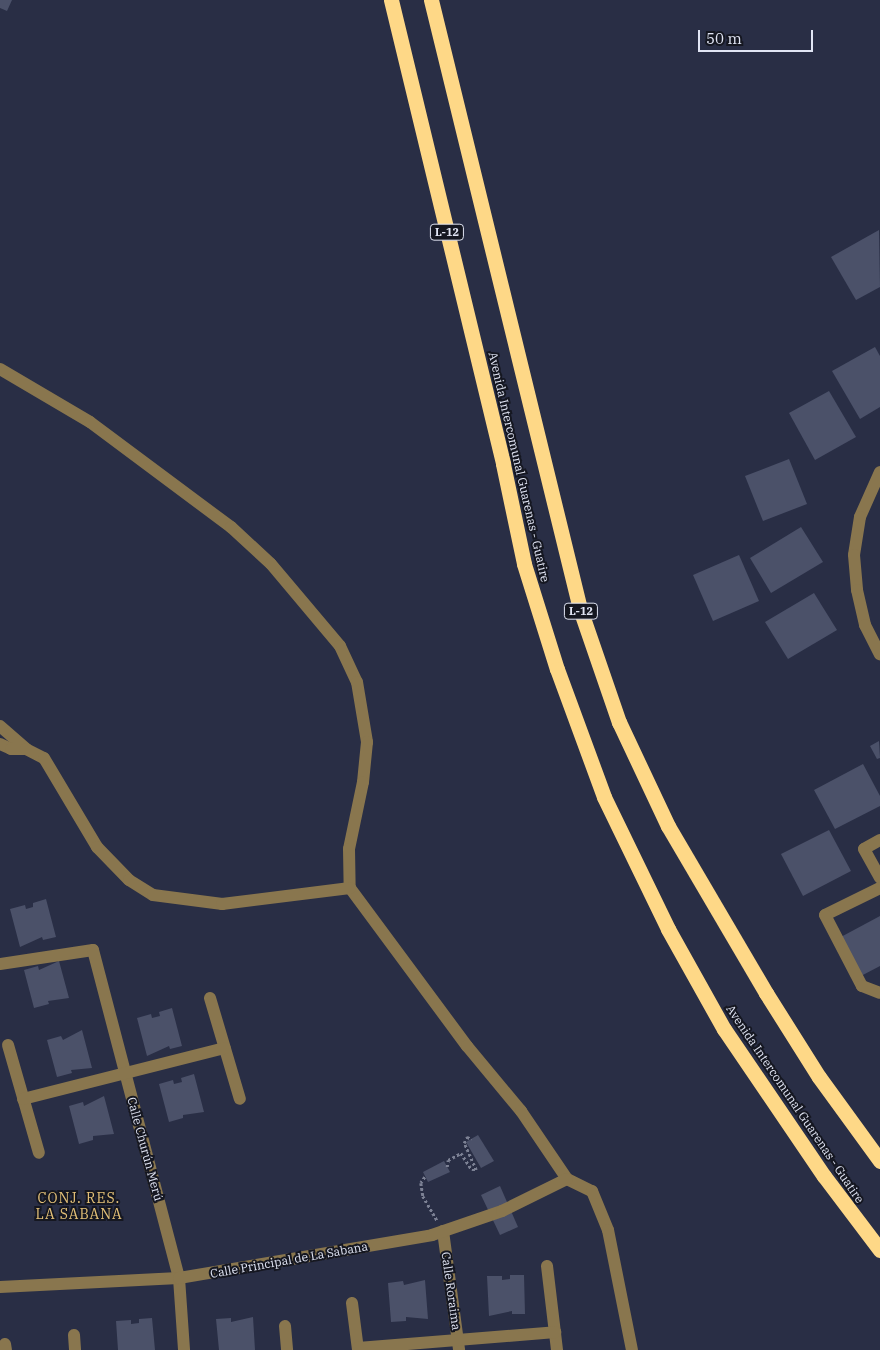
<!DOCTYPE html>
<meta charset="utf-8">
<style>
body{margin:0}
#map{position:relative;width:880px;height:1350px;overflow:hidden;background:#292e45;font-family:"IBM Plex Serif",serif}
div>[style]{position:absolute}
.building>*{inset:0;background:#4b5169}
.path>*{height:2.5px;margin-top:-1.25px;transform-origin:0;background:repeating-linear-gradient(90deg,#7c8194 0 2.5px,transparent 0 5px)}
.minor>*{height:12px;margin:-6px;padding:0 6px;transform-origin:6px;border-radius:6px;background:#89764e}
.highway>*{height:15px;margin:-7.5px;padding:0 7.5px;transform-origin:7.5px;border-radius:7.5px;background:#fed887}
span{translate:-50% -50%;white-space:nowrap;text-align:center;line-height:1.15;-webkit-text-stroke:4px #151721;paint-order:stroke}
.shield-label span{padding:1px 4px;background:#151721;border:1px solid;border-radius:4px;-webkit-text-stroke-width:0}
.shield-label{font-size:11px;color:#e1e5f4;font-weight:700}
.street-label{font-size:12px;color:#e1e5f4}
.neighbourhood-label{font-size:14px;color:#e4c178;letter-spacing:1px}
.scale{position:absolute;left:698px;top:30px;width:115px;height:22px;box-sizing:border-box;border:2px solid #e1e5f4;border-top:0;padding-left:6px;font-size:15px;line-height:18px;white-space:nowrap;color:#e1e5f4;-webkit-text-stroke:4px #151721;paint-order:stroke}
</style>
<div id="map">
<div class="building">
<i style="clip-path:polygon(0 0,12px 0,7px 11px,0 8px)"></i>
<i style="clip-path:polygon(879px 230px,880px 287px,856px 300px,831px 257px)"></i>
<i style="clip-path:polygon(875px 347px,880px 356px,880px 407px,860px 419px,832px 371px)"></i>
<i style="clip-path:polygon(829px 391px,856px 437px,815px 460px,789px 413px)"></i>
<i style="clip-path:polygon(789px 459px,807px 504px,763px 521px,745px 476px)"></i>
<i style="clip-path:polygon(801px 527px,823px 562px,771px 593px,750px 558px)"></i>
<i style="clip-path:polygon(739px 555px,759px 601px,713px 621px,693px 575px)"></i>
<i style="clip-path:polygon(814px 593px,837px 630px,788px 659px,765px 622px)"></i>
<i style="clip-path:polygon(879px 741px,880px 758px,877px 759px,870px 746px)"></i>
<i style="clip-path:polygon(863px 764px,880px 796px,880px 806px,835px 829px,814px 790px)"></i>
<i style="clip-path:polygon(829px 830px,851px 871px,803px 896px,781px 854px)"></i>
<i style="clip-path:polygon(46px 899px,56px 937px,43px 940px,42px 937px,20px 947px,10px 909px,25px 905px,26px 909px,33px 907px,33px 903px)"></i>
<i style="clip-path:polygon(880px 916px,880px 966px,859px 977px,839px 938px)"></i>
<i style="clip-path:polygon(59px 961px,69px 998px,48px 1001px,49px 1004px,34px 1008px,24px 970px,38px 966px,39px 970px)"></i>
<i style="clip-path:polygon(172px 1008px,182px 1046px,170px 1049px,169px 1046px,147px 1056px,137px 1018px,151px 1014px,152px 1018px,160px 1016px,159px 1012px)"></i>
<i style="clip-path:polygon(82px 1030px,92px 1068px,71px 1070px,72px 1073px,57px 1077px,47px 1040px,61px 1036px,63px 1040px)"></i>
<i style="clip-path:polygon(194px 1074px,204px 1112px,183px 1115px,183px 1118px,169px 1122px,159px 1084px,173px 1080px,174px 1084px,182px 1082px,181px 1078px)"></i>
<i style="clip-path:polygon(104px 1096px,114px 1134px,93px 1136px,93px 1140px,79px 1144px,69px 1106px,83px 1102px,84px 1106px)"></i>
<i style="clip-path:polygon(478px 1135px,494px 1161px,481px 1168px,466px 1142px)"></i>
<i style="clip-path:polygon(444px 1161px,450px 1172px,428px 1182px,423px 1172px)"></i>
<i style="clip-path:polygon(500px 1186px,518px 1227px,500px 1235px,481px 1195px)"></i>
<i style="clip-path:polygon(510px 1275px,524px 1275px,525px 1314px,512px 1314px,512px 1311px,489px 1316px,487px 1276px,502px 1276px,502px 1280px,510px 1279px)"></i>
<i style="clip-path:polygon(425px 1280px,428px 1319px,406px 1317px,406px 1321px,391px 1322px,388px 1283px,403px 1281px,404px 1285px)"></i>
<i style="clip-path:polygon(253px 1317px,255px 1350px,219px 1350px,216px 1319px,231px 1318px,231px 1322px)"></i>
<i style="clip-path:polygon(152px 1318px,155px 1350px,118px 1350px,116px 1321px,131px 1320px,131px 1324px,139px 1323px,139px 1319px)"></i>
</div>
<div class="path">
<i style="left:447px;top:1167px;width:7px;rotate:-82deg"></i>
<i style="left:448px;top:1160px;width:15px;rotate:-28deg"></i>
<i style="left:461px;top:1153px;width:20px;rotate:57deg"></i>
<i style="left:472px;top:1170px;width:4px"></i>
<i style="left:476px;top:1170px;width:30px;rotate:-114deg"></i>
<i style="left:464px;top:1143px;width:7px;rotate:-63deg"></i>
<i style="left:467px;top:1137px;width:5px;rotate:22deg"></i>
<i style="left:425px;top:1177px;width:7px;rotate:124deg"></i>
<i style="left:421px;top:1183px;width:13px;rotate:81deg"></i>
<i style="left:423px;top:1196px;width:28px;rotate:60deg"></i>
</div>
<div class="minor">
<i style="left:0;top:369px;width:104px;rotate:30.5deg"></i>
<i style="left:90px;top:422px;width:176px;rotate:36.7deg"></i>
<i style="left:231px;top:527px;width:54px;rotate:42.8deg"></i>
<i style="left:271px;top:564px;width:107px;rotate:49.9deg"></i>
<i style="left:340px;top:646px;width:40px;rotate:65deg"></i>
<i style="left:357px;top:682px;width:61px;rotate:80.5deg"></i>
<i style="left:367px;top:742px;width:40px;rotate:95.7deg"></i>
<i style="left:363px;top:782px;width:68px;rotate:101.8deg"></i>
<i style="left:349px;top:849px;width:39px;rotate:89deg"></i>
<i style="left:350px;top:888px;width:197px;rotate:53.5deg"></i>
<i style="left:467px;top:1046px;width:85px;rotate:50.3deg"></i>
<i style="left:521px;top:1111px;width:82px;rotate:55.9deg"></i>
<i style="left:567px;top:1179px;width:28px;rotate:26deg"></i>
<i style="left:592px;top:1191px;width:42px;rotate:67.7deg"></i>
<i style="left:608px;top:1230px;width:122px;rotate:78.7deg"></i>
<i style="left:880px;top:472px;width:49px;rotate:114deg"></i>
<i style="left:860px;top:517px;width:38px;rotate:99deg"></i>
<i style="left:854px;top:555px;width:35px;rotate:85deg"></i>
<i style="left:857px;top:590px;width:36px;rotate:77deg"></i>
<i style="left:865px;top:625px;width:33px;rotate:63deg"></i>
<i style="left:0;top:726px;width:35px;rotate:41deg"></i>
<i style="left:0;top:744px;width:12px;rotate:24deg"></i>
<i style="left:11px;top:749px;width:15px"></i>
<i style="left:26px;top:749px;width:20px;rotate:27deg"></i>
<i style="left:44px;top:758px;width:104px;rotate:59.2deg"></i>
<i style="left:97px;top:847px;width:46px;rotate:45.9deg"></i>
<i style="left:129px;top:880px;width:28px;rotate:32deg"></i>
<i style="left:153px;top:895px;width:70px;rotate:7.4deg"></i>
<i style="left:222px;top:904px;width:129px;rotate:-7.1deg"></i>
<i style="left:880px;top:840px;width:18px;rotate:151deg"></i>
<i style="left:864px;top:849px;width:33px;rotate:61deg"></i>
<i style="left:880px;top:888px;width:61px;rotate:153.9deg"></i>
<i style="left:825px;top:915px;width:80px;rotate:62.5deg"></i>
<i style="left:862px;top:986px;width:19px;rotate:21deg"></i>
<i style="left:0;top:964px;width:94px;rotate:-8.6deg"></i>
<i style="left:93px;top:950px;width:339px;rotate:75.3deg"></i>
<i style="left:179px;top:1278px;width:72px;rotate:86deg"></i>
<i style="left:210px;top:998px;width:105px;rotate:73.5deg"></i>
<i style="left:8px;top:1045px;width:112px;rotate:74deg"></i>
<i style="left:23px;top:1099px;width:208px;rotate:-14.2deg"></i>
<i style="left:443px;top:1231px;width:120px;rotate:82.3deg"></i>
<i style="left:547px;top:1266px;width:85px;rotate:83.2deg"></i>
<i style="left:0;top:1287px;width:179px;rotate:-2.9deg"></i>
<i style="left:179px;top:1278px;width:257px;rotate:-9.6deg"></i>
<i style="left:432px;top:1235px;width:74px;rotate:-18.9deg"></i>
<i style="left:502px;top:1211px;width:72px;rotate:-26.2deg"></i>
<i style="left:352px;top:1303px;width:47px;rotate:82.7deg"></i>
<i style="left:285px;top:1326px;width:24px;rotate:85deg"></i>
<i style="left:74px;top:1335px;width:15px;rotate:86deg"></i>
<i style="left:5px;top:1344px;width:6px;rotate:81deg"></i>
<i style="left:358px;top:1348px;width:198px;rotate:-4.6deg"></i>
</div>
<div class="highway">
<i style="left:391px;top:0;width:477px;rotate:76.4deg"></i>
<i style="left:503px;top:464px;width:102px;rotate:78.1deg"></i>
<i style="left:524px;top:564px;width:110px;rotate:72.6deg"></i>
<i style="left:557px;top:669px;width:136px;rotate:69.8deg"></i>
<i style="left:604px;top:797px;width:147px;rotate:64.1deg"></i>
<i style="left:668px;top:929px;width:115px;rotate:60.8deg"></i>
<i style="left:724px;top:1029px;width:178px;rotate:55.8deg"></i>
<i style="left:824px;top:1176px;width:93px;rotate:52.9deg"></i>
<i style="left:431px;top:0;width:627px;rotate:76.25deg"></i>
<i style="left:580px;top:609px;width:120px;rotate:71deg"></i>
<i style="left:619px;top:722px;width:115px;rotate:64.8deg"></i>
<i style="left:668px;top:826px;width:194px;rotate:59.6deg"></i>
<i style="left:766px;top:993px;width:99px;rotate:57.8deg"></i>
<i style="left:819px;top:1077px;width:104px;rotate:54deg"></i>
</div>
<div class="shield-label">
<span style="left:447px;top:232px">L-12</span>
<span style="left:581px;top:611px">L-12</span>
</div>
<div class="street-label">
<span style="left:519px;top:467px;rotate:77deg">Avenida Intercomunal Guarenas - Guatire</span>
<span style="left:795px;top:1104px;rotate:56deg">Avenida Intercomunal Guarenas - Guatire</span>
<span style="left:145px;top:1149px;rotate:75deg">Calle Churún Merú</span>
<span style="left:289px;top:1260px;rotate:-10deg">Calle Principal de La Sabana</span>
<span style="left:451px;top:1291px;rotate:82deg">Calle Roraima</span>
</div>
<div class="neighbourhood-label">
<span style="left:79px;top:1206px">CONJ. RES.<br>LA SABANA</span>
</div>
<div class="scale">50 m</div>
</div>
